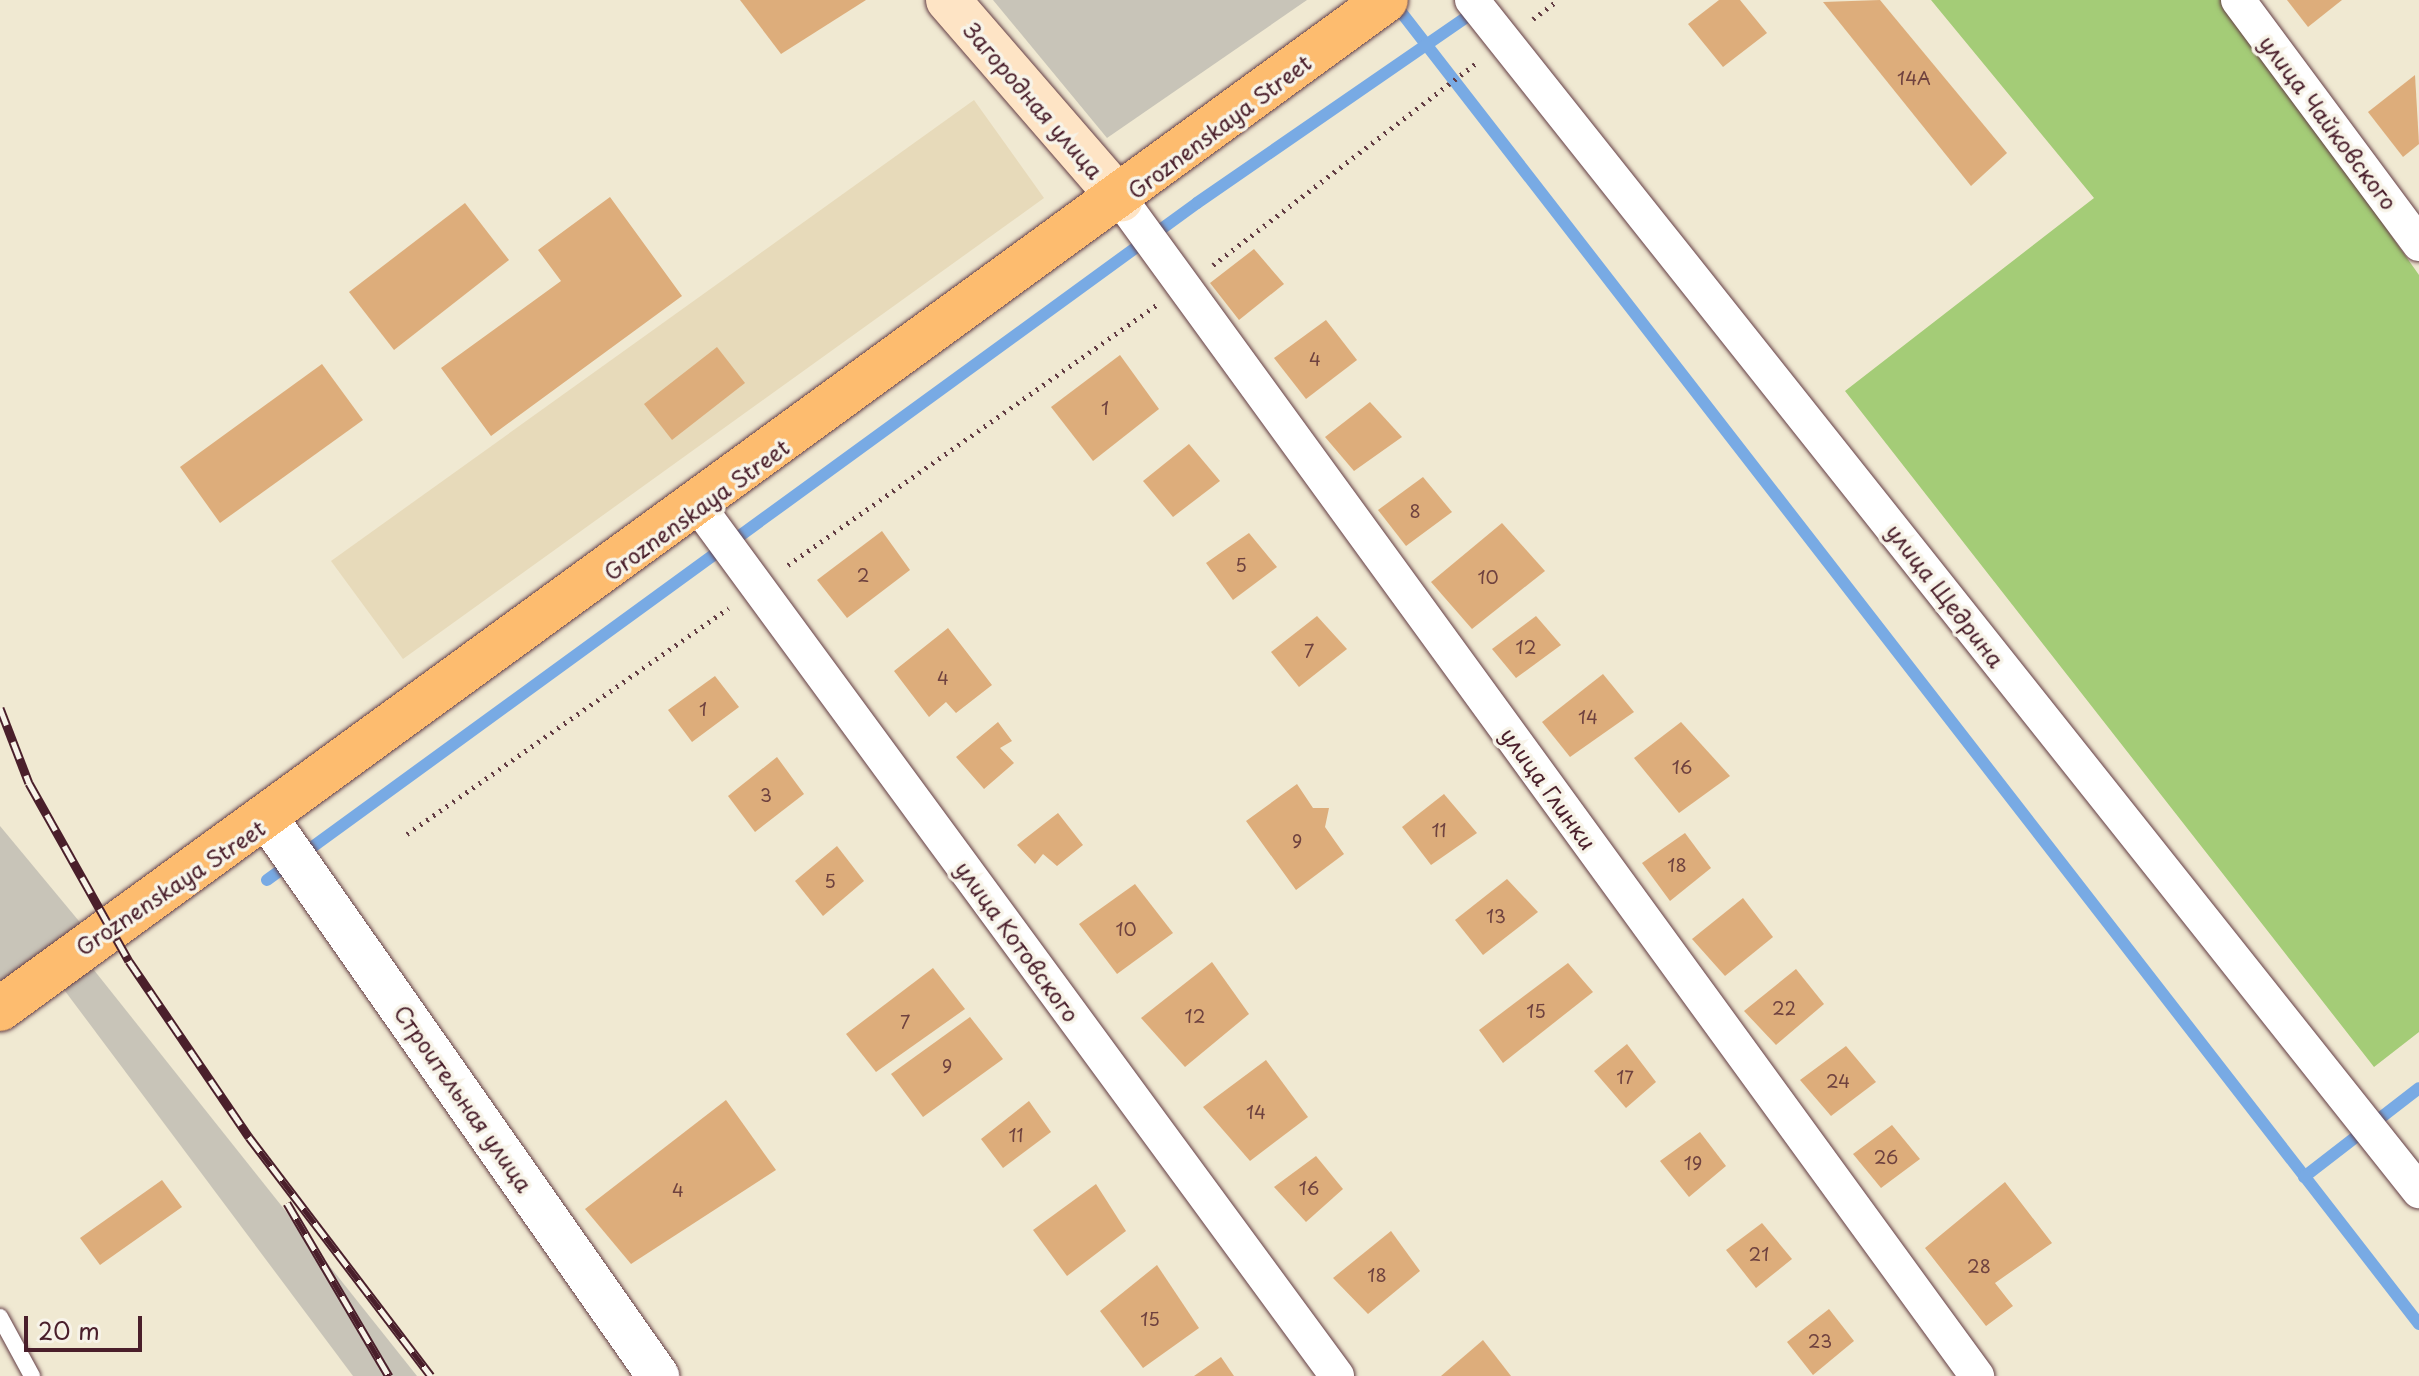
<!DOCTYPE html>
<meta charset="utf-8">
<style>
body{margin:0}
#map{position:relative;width:2419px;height:1376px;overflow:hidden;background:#f0e9d2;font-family:"Playpen Sans",sans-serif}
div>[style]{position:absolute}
.built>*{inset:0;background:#e7daba}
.industrial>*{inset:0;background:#c8c4b8}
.green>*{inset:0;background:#a4cc77}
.stream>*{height:12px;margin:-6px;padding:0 6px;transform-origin:6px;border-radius:6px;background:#78aae4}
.building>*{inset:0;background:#ddad7b}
.path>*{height:5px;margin-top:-2.5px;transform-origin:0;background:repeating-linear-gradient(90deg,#633d44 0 2px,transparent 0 8px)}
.roads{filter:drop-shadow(0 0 2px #633d44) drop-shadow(0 0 2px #633d44)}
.service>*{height:16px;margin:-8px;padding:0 8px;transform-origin:8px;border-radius:8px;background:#fff}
.minor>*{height:34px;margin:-17px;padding:0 17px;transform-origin:17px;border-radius:17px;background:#fff}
.tertiary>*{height:42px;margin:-21px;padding:0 21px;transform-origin:21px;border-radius:21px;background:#fff}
.secondary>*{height:44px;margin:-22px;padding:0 22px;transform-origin:22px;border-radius:22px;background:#fee4c5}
.primary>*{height:44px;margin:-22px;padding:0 22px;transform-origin:22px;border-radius:22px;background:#fdbc6f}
.rail>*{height:9px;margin-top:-4.5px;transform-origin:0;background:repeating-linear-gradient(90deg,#f7f3e8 0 18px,#4a1f2b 0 36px);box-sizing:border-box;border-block:2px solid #4a1f2b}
span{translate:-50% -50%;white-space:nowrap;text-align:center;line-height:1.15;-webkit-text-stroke:7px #f7f3e8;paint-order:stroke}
.number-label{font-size:18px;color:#6f423f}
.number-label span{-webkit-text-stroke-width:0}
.street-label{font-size:22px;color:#4a1f2b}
.scale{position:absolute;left:24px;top:1316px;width:118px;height:36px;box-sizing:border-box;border:4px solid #4a1f2b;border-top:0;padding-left:10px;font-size:24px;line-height:28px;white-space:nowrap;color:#4a1f2b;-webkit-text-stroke:6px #f7f3e8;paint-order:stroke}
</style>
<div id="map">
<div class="built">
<i style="clip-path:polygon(974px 100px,1044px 198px,403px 659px,331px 561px)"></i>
</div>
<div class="industrial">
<i style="clip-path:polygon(993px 0,1307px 0,1107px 138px)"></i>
<i style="clip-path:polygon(0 826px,93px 938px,0 1009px)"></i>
<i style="clip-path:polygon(86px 960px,417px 1376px,353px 1376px,59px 983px)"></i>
</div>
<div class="green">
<i style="clip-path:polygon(1931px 0,2225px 0,2419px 275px,2419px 1032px,2374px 1067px,1845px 391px,2094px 198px)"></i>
</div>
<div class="stream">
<i style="left:1394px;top:3px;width:1672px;rotate:52.19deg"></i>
<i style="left:267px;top:880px;width:1150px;rotate:-36.05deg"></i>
<i style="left:1197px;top:203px;width:341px;rotate:-34.6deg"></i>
<i style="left:2304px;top:1177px;width:145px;rotate:-37.7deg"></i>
</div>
<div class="building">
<i style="clip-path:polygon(740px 0,866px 0,781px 54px)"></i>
<i style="clip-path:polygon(1719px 0,1740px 0,1767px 33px,1723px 67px,1688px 24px)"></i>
<i style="clip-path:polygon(1880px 0,2007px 153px,1971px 186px,1823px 2px)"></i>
<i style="clip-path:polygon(2287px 0,2342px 0,2308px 27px)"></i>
<i style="clip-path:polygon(2415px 75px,2419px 144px,2403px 157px,2368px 112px)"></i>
<i style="clip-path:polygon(610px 197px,682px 296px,491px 436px,441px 368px,561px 281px,538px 250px)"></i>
<i style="clip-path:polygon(465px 203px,509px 260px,394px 350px,349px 292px)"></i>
<i style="clip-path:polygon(1254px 249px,1284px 284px,1239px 320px,1210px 283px)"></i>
<i style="clip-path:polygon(1326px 320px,1357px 360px,1306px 399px,1274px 358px)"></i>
<i style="clip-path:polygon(717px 347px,745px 383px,672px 440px,644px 404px)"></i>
<i style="clip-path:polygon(1120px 355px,1159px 409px,1093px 461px,1051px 407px)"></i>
<i style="clip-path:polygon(322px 364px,363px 420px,220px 523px,180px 467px)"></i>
<i style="clip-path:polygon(1370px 402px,1402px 437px,1354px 471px,1325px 437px)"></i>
<i style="clip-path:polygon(1189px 444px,1220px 481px,1173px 517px,1143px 481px)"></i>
<i style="clip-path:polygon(1423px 477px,1452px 512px,1406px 546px,1378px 510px)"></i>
<i style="clip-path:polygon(1502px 523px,1545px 571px,1472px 629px,1431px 582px)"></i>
<i style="clip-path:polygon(882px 531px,910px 570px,847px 618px,817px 580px)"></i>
<i style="clip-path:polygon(1249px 533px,1277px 567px,1233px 600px,1206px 563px)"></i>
<i style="clip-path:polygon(1317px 616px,1347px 649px,1299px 687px,1271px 652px)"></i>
<i style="clip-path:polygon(1536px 616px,1561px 645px,1516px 678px,1492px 649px)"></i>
<i style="clip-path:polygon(948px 628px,992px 685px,956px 713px,946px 702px,929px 717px,894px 671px)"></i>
<i style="clip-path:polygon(1603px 674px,1634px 712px,1570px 757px,1542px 722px)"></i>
<i style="clip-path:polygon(715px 676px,739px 707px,692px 742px,668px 710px)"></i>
<i style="clip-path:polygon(998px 722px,1012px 741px,1000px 748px,1014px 763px,984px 789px,956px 757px)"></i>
<i style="clip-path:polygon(1681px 722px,1730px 776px,1679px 813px,1634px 758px)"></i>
<i style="clip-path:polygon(777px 757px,804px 794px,755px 832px,728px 796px)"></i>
<i style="clip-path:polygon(1297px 784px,1313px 808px,1329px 808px,1325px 827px,1344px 854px,1296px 890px,1246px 821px)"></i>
<i style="clip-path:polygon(1444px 794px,1477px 833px,1431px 865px,1402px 827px)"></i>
<i style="clip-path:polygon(1058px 813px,1083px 845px,1057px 866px,1043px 854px,1035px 864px,1017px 845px)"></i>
<i style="clip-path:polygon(1685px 833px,1711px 868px,1670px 901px,1642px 863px)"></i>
<i style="clip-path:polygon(837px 846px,864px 881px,823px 916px,795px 881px)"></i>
<i style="clip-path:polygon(1507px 879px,1538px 912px,1483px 955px,1455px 920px)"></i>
<i style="clip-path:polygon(1135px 884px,1173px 933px,1117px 974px,1079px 924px)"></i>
<i style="clip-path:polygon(1743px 898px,1773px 937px,1725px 976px,1692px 939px)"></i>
<i style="clip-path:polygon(1212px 962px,1249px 1014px,1185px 1067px,1141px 1018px)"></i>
<i style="clip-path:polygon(1568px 963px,1593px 992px,1503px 1063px,1479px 1030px)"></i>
<i style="clip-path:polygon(933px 968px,965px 1009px,876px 1072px,846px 1034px)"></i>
<i style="clip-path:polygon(1796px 969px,1824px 1004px,1776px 1045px,1744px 1011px)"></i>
<i style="clip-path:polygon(970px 1017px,1003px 1059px,923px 1117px,891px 1074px)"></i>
<i style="clip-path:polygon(1627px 1044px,1656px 1082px,1626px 1108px,1594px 1071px)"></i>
<i style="clip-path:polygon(1846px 1046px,1876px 1082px,1831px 1116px,1800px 1080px)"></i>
<i style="clip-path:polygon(1266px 1060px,1308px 1117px,1250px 1161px,1203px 1107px)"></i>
<i style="clip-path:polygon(726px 1100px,776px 1170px,631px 1264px,585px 1209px)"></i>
<i style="clip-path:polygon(1029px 1101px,1051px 1132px,1003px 1168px,981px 1139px)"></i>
<i style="clip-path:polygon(1892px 1125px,1920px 1159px,1881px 1188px,1853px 1154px)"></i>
<i style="clip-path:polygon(1700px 1132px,1726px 1166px,1689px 1197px,1660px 1161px)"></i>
<i style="clip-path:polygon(1316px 1156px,1343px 1189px,1306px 1222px,1274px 1187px)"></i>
<i style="clip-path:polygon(162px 1180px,182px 1207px,100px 1265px,80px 1238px)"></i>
<i style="clip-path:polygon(2005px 1182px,2052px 1243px,1995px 1283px,2013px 1306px,1986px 1326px,1925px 1248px)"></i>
<i style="clip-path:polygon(1096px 1184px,1126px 1231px,1067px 1276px,1033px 1230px)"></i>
<i style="clip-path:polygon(1762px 1223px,1792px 1259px,1756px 1288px,1726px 1250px)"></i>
<i style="clip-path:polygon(1391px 1231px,1420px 1271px,1368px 1314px,1333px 1278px)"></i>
<i style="clip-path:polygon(1157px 1265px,1199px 1328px,1143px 1368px,1100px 1311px)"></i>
<i style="clip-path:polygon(1829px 1309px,1854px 1341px,1813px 1375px,1787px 1342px)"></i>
<i style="clip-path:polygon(1483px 1340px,1511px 1376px,1441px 1376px)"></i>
<i style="clip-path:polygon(1221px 1357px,1234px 1376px,1194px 1376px)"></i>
</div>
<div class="path">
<i style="left:1533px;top:19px;width:31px;rotate:-37deg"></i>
<i style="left:1213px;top:265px;width:334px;rotate:-37.5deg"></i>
<i style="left:788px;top:565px;width:451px;rotate:-35.2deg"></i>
<i style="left:407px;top:834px;width:393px;rotate:-35.1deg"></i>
</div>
<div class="roads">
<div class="service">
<i style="left:0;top:1317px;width:67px;rotate:61.5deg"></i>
</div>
<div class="minor">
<i style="left:1472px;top:0;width:1522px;rotate:51.51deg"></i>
<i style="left:2238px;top:0;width:304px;rotate:53.4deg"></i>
<i style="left:1121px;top:200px;width:1455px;rotate:53.95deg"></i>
<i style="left:699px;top:507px;width:1078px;rotate:53.71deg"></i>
</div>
<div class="tertiary">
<i style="left:269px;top:821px;width:678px;rotate:54.97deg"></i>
</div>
<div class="secondary">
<i style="left:948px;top:0;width:264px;rotate:49.1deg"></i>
</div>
<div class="primary">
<i style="left:0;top:1009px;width:1714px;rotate:-36.05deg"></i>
</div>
</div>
<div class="rail">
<i style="left:0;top:708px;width:80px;rotate:68.9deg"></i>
<i style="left:29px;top:783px;width:204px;rotate:60.7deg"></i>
<i style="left:129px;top:961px;width:213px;rotate:55.7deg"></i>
<i style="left:249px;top:1137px;width:300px;rotate:52.7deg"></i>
<i style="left:287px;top:1203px;width:201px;rotate:59.5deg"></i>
</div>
<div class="number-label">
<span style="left:1914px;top:78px">14А</span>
<span style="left:1315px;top:359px">4</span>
<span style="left:1105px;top:408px">1</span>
<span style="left:1415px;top:511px">8</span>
<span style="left:1241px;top:565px">5</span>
<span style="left:863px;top:575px">2</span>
<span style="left:1488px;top:577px">10</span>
<span style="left:1526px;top:647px">12</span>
<span style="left:1309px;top:651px">7</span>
<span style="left:943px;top:678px">4</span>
<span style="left:703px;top:709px">1</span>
<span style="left:1588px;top:717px">14</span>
<span style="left:1682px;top:767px">16</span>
<span style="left:766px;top:795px">3</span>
<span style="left:1439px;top:830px">11</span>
<span style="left:1297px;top:841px">9</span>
<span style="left:1677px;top:865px">18</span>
<span style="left:830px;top:881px">5</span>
<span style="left:1496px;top:916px">13</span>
<span style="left:1126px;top:929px">10</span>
<span style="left:1784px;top:1008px">22</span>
<span style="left:1536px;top:1011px">15</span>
<span style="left:1195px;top:1016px">12</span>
<span style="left:905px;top:1022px">7</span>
<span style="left:947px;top:1066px">9</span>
<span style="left:1625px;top:1077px">17</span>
<span style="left:1838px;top:1081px">24</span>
<span style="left:1256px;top:1112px">14</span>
<span style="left:1016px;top:1135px">11</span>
<span style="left:1886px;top:1157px">26</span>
<span style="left:1693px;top:1163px">19</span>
<span style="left:1309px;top:1188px">16</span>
<span style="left:678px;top:1190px">4</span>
<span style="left:1759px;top:1254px">21</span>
<span style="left:1979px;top:1266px">28</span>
<span style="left:1377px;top:1275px">18</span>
<span style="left:1150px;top:1319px">15</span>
<span style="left:1820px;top:1341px">23</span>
</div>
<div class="street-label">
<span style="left:1034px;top:100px;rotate:49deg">Загородная улица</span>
<span style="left:2329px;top:122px;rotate:53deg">улица Чайковского</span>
<span style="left:1219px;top:126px;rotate:-37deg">Groznenskaya Street</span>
<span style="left:696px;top:509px;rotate:-36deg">Groznenskaya Street</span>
<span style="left:1946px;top:595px;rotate:52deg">улица Щедрина</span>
<span style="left:1549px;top:788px;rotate:54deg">улица Глинки</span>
<span style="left:170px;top:887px;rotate:-34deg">Groznenskaya Street</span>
<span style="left:1018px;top:941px;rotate:54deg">улица Котовского</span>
<span style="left:464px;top:1098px;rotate:55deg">Строительная улица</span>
</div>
<div class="scale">20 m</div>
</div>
